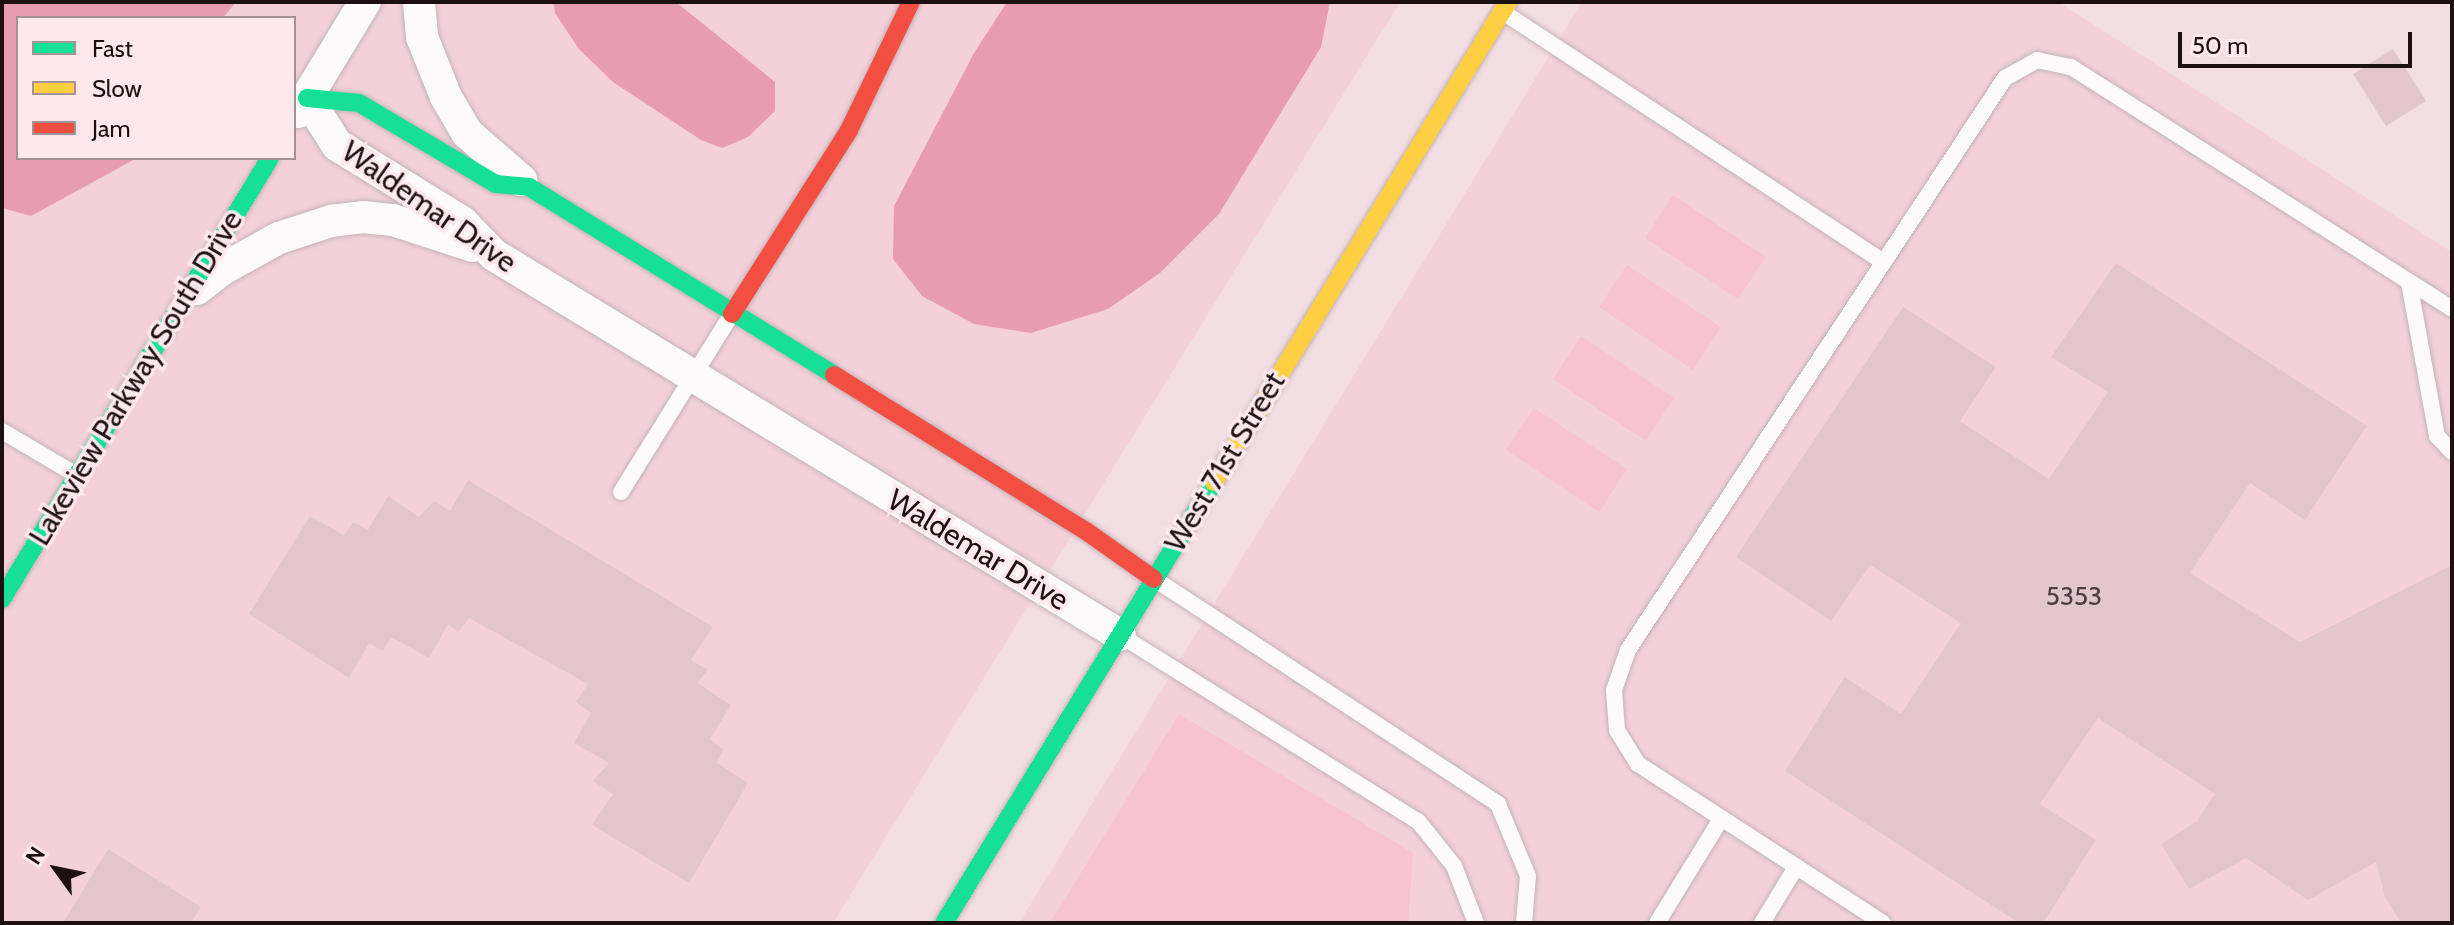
<!DOCTYPE html>
<style>
body{margin:0}
#map{position:relative;width:2454px;height:925px;overflow:hidden;background:#f3dee3;font-family:Cabin,sans-serif}
div>[style]{position:absolute}
.built>*{inset:0;background:#f4d1da}
.green>*{inset:0;background:#f8c3d1}
.water>*{inset:0;background:#e79cb3}
.building>*{inset:0;background:#e2c6ce}
.roads{filter:drop-shadow(0 0 2px #c3b3b7) drop-shadow(0 0 2px #c3b3b7)}
.lane>*{height:16px;margin:-8px;padding:0 8px;transform-origin:8px;border-radius:8px;background:#fdfafb}
.street>*{height:32px;margin:-16px;padding:0 16px;transform-origin:16px;border-radius:16px;background:#fdfafb}
.fast>*{height:18px;margin:-9px;padding:0 9px;transform-origin:9px;border-radius:9px;background:#16e098}
.slow>*{height:18px;margin:-9px;padding:0 9px;transform-origin:9px;border-radius:9px;background:#ffcf43}
.jam>*{height:18px;margin:-9px;padding:0 9px;transform-origin:9px;border-radius:9px;background:#f24e42}
span{translate:-50% -50%;white-space:nowrap;text-align:center;line-height:1.15;-webkit-text-stroke:7px #fee8ed;paint-order:stroke}
.number-label{font-size:26px;color:#4e3e43}
.number-label span{-webkit-text-stroke-width:0}
.street-label{font-size:30px;color:#1c1013}
.frame{position:absolute;inset:0;border:4px solid #1c1013;pointer-events:none}
.legend{position:absolute;left:16px;top:16px;width:280px;height:144px;box-sizing:border-box;background:#fee8ed;border:2px solid #a49296;margin:0;padding:10px 14px;list-style:none;font-size:24px;color:#1c1013}
.legend li{display:flex;align-items:center;gap:16px;height:40px}
.legend b{width:40px;border:2px solid #a49296}
.north{position:absolute;left:16px;top:829px;width:80px;height:80px;-webkit-text-stroke:6px #fee8ed;paint-order:stroke;rotate:303deg;font-size:22px;font-weight:700;line-height:32px;text-align:center;color:#1c1013}
.north::after{content:'';display:block;margin:auto;width:28px;height:36px;background:#1c1013;clip-path:polygon(50% 0,100% 100%,50% 72%,0 100%)}
.scale{position:absolute;left:2178px;top:32px;width:234px;height:36px;box-sizing:border-box;border:4px solid #1c1013;border-top:0;padding-left:10px;font-size:24px;line-height:28px;white-space:nowrap;color:#1c1013;-webkit-text-stroke:6px #fee8ed;paint-order:stroke}
</style>
<div id="map">
<div class="built">
<i style="clip-path:polygon(evenodd,2px 2px,1400px 2px,833px 923px,2px 923px,2px 2px,18px 18px,294px 18px,294px 158px,18px 158px,18px 18px)"></i>
<i style="clip-path:polygon(1582px 2px,2058px 2px,2452px 252px,2452px 923px,1019px 923px)"></i>
</div>
<div class="green">
<i style="clip-path:polygon(1673px 195px,1766px 257px,1738px 299px,1645px 238px)"></i>
<i style="clip-path:polygon(1627px 265px,1721px 327px,1693px 370px,1599px 307px)"></i>
<i style="clip-path:polygon(1581px 336px,1674px 398px,1646px 441px,1553px 379px)"></i>
<i style="clip-path:polygon(1534px 408px,1627px 469px,1599px 512px,1506px 450px)"></i>
<i style="clip-path:polygon(1179px 714px,1413px 853px,1408px 923px,1050px 923px)"></i>
</div>
<div class="water">
<i style="clip-path:polygon(2px 2px,236px 2px,223px 18px,18px 18px,18px 158px,137px 158px,31px 216px,2px 208px)"></i>
<i style="clip-path:polygon(553px 2px,676px 2px,775px 82px,775px 111px,748px 137px,722px 148px,701px 140px,613px 82px,579px 49px,555px 13px)"></i>
<i style="clip-path:polygon(1007px 2px,1330px 2px,1321px 47px,1219px 214px,1160px 273px,1108px 309px,1031px 333px,974px 324px,922px 296px,893px 259px,894px 206px,974px 53px)"></i>
</div>
<div class="building">
<i style="clip-path:polygon(2393px 49px,2426px 101px,2386px 126px,2353px 74px)"></i>
<i style="clip-path:polygon(2116px 263px,2367px 426px,2305px 520px,2250px 483px,2190px 573px,2300px 642px,2452px 565px,2452px 923px,2401px 923px,2385px 897px,2376px 862px,2308px 900px,2246px 858px,2189px 889px,2161px 844px,2197px 821px,2215px 794px,2098px 718px,2040px 804px,2096px 840px,2043px 923px,2019px 923px,1785px 771px,1845px 677px,1901px 714px,1961px 623px,1870px 565px,1831px 621px,1736px 557px,1903px 307px,1996px 367px,1960px 421px,2049px 479px,2108px 392px,2051px 357px)"></i>
<i style="clip-path:polygon(468px 480px,713px 627px,691px 660px,708px 670px,697px 683px,731px 705px,710px 739px,724px 750px,716px 762px,748px 783px,689px 883px,592px 825px,613px 794px,593px 781px,609px 763px,574px 743px,591px 713px,576px 702px,588px 684px,469px 618px,458px 632px,448px 624px,429px 658px,391px 637px,383px 651px,369px 643px,349px 678px,249px 614px,310px 516px,344px 535px,353px 522px,368px 530px,388px 496px,419px 517px,434px 501px,450px 511px)"></i>
<i style="clip-path:polygon(108px 849px,201px 907px,191px 923px,63px 923px)"></i>
</div>
<div class="roads">
<div class="lane">
<i style="left:1503px;top:12px;width:455px;rotate:33.3deg"></i>
<i style="left:2409px;top:282px;width:157px;rotate:79.7deg"></i>
<i style="left:2437px;top:436px;width:22px;rotate:47deg"></i>
<i style="left:2px;top:431px;width:86px;rotate:30.7deg"></i>
<i style="left:621px;top:492px;width:206px;rotate:-58.1deg"></i>
<i style="left:1156px;top:580px;width:409px;rotate:33.2deg"></i>
<i style="left:1498px;top:804px;width:78px;rotate:67.4deg"></i>
<i style="left:1528px;top:876px;width:47px;rotate:94.9deg"></i>
<i style="left:1123px;top:637px;width:348px;rotate:32deg"></i>
<i style="left:1418px;top:821px;width:58px;rotate:51.3deg"></i>
<i style="left:1454px;top:866px;width:61px;rotate:68.9deg"></i>
<i style="left:1657px;top:923px;width:122px;rotate:-58.4deg"></i>
<i style="left:1762px;top:923px;width:66px;rotate:-58.7deg"></i>
<i style="left:1883px;top:923px;width:292px;rotate:-147deg"></i>
<i style="left:1638px;top:764px;width:40px;rotate:-122deg"></i>
<i style="left:1617px;top:730px;width:40px;rotate:-94.3deg"></i>
<i style="left:1614px;top:690px;width:42px;rotate:-70.7deg"></i>
<i style="left:1628px;top:650px;width:685px;rotate:-56.61deg"></i>
<i style="left:2005px;top:78px;width:37px;rotate:-29deg"></i>
<i style="left:2037px;top:60px;width:35px;rotate:12deg"></i>
<i style="left:2071px;top:67px;width:451px;rotate:32.4deg"></i>
</div>
<div class="street">
<i style="left:419px;top:2px;width:35px;rotate:85deg"></i>
<i style="left:422px;top:37px;width:65px;rotate:68.2deg"></i>
<i style="left:446px;top:97px;width:42px;rotate:59.7deg"></i>
<i style="left:467px;top:133px;width:72px;rotate:41deg"></i>
<i style="left:307px;top:98px;width:56px;rotate:57.4deg"></i>
<i style="left:337px;top:145px;width:147px;rotate:31.6deg"></i>
<i style="left:462px;top:222px;width:46px;rotate:45.9deg"></i>
<i style="left:494px;top:255px;width:732px;rotate:31.26deg"></i>
<i style="left:298px;top:112px;width:129px;rotate:-58.7deg"></i>
<i style="left:197px;top:289px;width:31px;rotate:-38deg"></i>
<i style="left:221px;top:270px;width:66px;rotate:-28.9deg"></i>
<i style="left:279px;top:238px;width:55px;rotate:-18.1deg"></i>
<i style="left:331px;top:221px;width:32px;rotate:-7deg"></i>
<i style="left:363px;top:217px;width:30px;rotate:6deg"></i>
<i style="left:393px;top:220px;width:84px;rotate:18deg"></i>
</div>
<div class="fast">
<i style="left:307px;top:98px;width:52px;rotate:5.5deg"></i>
<i style="left:359px;top:103px;width:159px;rotate:30.6deg"></i>
<i style="left:496px;top:184px;width:33px;rotate:5deg"></i>
<i style="left:529px;top:187px;width:358px;rotate:31.6deg"></i>
<i style="left:2px;top:599px;width:516px;rotate:-58.71deg"></i>
<i style="left:944px;top:923px;width:517px;rotate:-58.52deg"></i>
</div>
<div class="slow">
<i style="left:1214px;top:482px;width:563px;rotate:-58.51deg"></i>
</div>
<div class="jam">
<i style="left:732px;top:314px;width:218px;rotate:-57.5deg"></i>
<i style="left:849px;top:130px;width:142px;rotate:-64.2deg"></i>
<i style="left:834px;top:375px;width:296px;rotate:31.8deg"></i>
<i style="left:1086px;top:531px;width:83px;rotate:35.2deg"></i>
</div>
</div>
<div class="number-label">
<span style="left:2074px;top:597px">5353</span>
</div>
<div class="street-label">
<span style="left:429px;top:207px;rotate:35deg">Waldemar Drive</span>
<span style="left:136px;top:378px;rotate:-59deg">Lakeview Parkway South Drive</span>
<span style="left:1225px;top:462px;rotate:-59deg">West 71st Street</span>
<span style="left:978px;top:550px;rotate:31deg">Waldemar Drive</span>
</div>
<div class="frame"></div>
<ul class="legend">
<li><b style="height:10px;background:#16e098"></b>Fast</li>
<li><b style="height:10px;background:#ffcf43"></b>Slow</li>
<li><b style="height:10px;background:#f24e42"></b>Jam</li>
</ul>
<div class="north">N</div>
<div class="scale">50 m</div>
</div>
